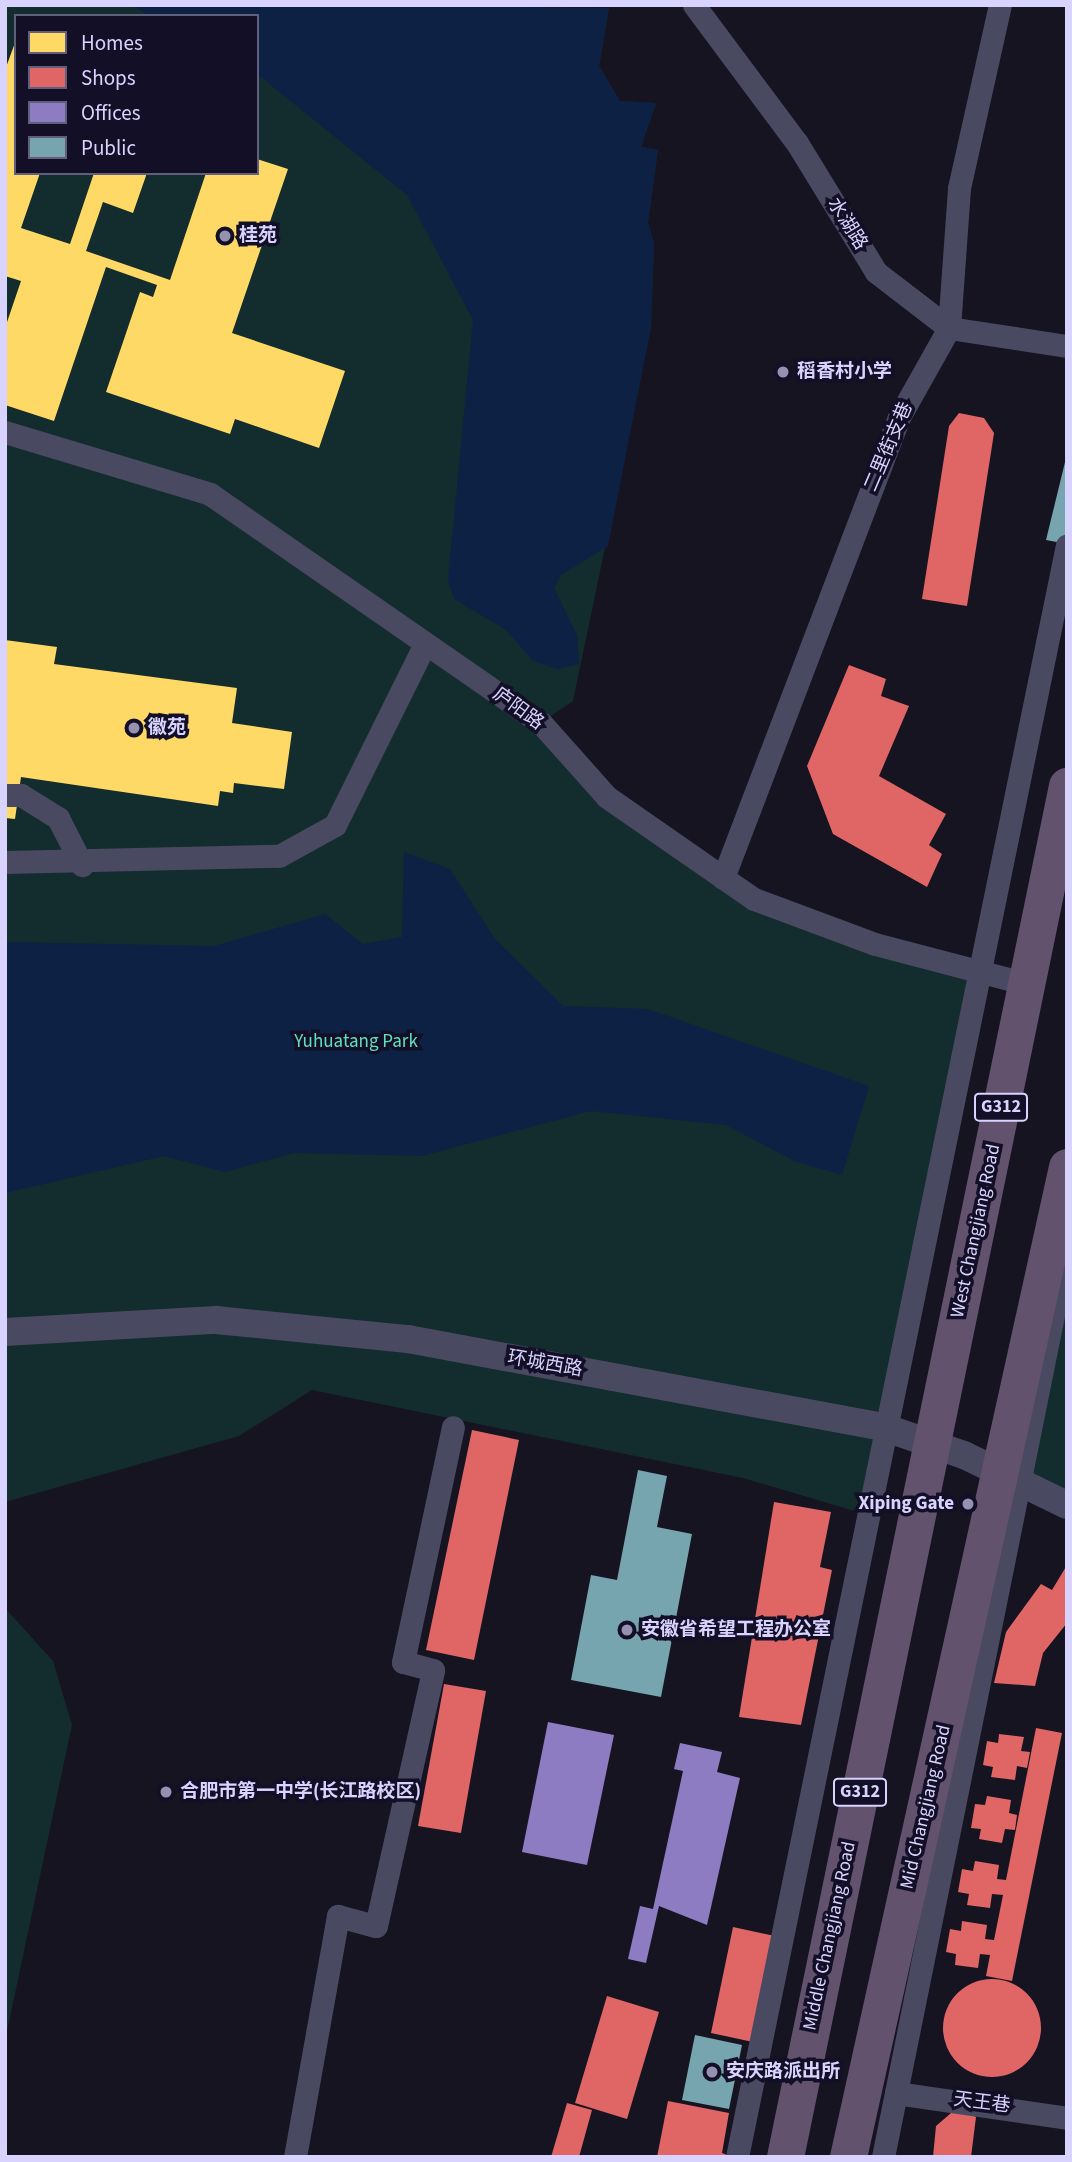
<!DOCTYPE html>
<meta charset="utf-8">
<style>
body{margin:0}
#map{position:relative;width:1072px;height:2162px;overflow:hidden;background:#161421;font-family:"Source Sans 3","Noto Sans SC",sans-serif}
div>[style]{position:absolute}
.green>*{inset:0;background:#132c2d}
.water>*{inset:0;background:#0d2144}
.homes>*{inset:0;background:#ffd966}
.shops>*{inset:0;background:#e06666}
.round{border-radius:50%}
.offices>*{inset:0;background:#8e7cc3}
.public>*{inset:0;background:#76a5af}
.minor>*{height:23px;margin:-11.5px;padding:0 11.5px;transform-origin:11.5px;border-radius:11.5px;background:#4a4962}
.tertiary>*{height:28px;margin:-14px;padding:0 14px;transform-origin:14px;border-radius:14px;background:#4a4962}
.trunk>*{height:37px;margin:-18.5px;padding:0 18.5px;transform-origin:18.5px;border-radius:18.5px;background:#62526e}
.dots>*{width:19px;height:19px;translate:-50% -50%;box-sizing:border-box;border:4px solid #130f26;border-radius:50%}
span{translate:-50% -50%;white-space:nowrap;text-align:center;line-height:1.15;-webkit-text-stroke:7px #130f26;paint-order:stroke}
.shield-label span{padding:2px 5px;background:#130f26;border:2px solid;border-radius:5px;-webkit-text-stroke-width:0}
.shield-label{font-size:18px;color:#d9d4ff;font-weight:700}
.street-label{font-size:19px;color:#d9d4ff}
.poi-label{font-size:19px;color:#d9d4ff;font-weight:700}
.left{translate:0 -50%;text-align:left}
.right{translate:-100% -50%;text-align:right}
.park-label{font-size:19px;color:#5fe0c0}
.frame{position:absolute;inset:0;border:7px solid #d9d4ff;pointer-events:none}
.legend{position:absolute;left:14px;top:14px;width:245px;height:161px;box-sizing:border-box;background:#130f26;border:2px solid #625e7d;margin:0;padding:9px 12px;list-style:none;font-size:21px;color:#d9d4ff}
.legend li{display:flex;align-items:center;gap:14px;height:35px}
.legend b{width:35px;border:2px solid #625e7d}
</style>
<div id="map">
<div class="green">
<i style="clip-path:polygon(evenodd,5px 5px,609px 8px,599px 66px,620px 101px,656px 103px,641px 147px,658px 150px,648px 222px,654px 244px,651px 327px,573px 701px,541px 723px,607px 797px,754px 899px,975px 971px,868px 1515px,743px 1478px,312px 1390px,239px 1436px,5px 1502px,5px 5px,16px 16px,257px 16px,257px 173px,16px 173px,16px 16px)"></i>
<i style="clip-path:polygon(1067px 1250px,1067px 1505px,1017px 1478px)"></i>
<i style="clip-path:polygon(5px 1608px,53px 1661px,72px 1725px,5px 2041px)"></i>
</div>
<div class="water">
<i style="clip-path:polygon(131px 5px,609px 8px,599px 66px,620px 101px,656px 103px,641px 147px,658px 150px,648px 222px,654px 244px,651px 327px,608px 546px,561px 575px,554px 588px,577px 635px,579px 664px,557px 669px,533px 661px,506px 630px,454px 599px,448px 580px,473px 320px,407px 195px,257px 74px,257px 16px,150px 16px)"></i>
<i style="clip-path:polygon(404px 852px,450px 869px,495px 939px,563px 1006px,648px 1009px,869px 1086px,842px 1175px,794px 1161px,726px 1125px,591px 1111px,422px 1156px,294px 1153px,225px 1172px,164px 1156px,5px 1193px,5px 942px,214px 946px,325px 914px,363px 944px,402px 937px)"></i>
</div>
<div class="homes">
<i style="clip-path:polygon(16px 40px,16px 173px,40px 173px,21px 228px,70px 244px,94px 173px,147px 173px,133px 213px,103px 202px,86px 251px,170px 280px,206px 173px,257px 173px,257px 159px,288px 169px,232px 333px,345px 371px,319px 448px,235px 419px,230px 434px,106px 392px,140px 292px,153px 297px,157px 285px,106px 267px,54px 421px,5px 405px,5px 328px,21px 281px,5px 276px,5px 70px)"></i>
<i style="clip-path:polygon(5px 640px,57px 647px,54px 664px,237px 688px,232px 723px,292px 732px,284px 789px,234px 783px,233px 793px,220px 791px,218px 806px,21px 777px,15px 819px,5px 818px)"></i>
</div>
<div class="shops">
<i style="clip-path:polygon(959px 413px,984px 418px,994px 433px,967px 606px,922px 599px,949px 426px)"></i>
<i style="clip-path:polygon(849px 665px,886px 679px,881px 696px,909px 706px,879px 776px,946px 814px,929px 845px,942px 854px,927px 887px,833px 834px,807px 766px)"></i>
<i style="clip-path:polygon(472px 1430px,519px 1440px,474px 1660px,426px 1650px)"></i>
<i style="clip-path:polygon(774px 1502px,831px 1512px,820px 1567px,832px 1570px,801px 1725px,739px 1717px)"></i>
<i style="clip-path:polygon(1067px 1565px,1067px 1623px,1043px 1653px,1035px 1686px,994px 1683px,1006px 1632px,1041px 1584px,1052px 1590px)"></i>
<i style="clip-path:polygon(444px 1684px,486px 1691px,461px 1833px,418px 1826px)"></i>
<i style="clip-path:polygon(1036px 1728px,1062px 1733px,1012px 1981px,986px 1976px,990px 1955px,980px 1954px,978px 1968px,955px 1965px,956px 1954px,946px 1952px,950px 1929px,961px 1931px,962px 1921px,987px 1925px,985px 1939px,994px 1940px,1003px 1895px,992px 1894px,990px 1908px,967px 1905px,969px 1894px,958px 1892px,962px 1869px,973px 1871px,975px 1861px,999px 1865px,997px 1879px,1006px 1880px)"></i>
<i style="clip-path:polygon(999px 1734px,1024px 1737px,1021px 1751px,1030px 1752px,1027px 1768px,1017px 1766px,1015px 1780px,991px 1777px,993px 1767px,983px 1765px,987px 1741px,998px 1743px)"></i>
<i style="clip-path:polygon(987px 1796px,1011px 1800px,1009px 1813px,1017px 1815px,1015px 1830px,1005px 1829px,1002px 1843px,979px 1839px,981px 1829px,971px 1828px,975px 1804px,985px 1805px)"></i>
<i style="clip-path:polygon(733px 1927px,775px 1936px,753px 2042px,711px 2033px)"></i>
<i class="round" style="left:943px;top:1979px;width:98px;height:98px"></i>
<i style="clip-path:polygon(607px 1996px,659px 2012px,627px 2119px,575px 2103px)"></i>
<i style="clip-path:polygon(668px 2101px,729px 2113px,722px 2153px,733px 2157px,657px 2157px)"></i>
<i style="clip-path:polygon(567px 2103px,592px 2110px,579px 2157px,551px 2157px)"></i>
<i style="clip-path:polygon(958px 2107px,976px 2117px,971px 2157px,933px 2157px,936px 2126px)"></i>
</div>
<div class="offices">
<i style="clip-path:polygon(548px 1722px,614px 1735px,587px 1865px,522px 1852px)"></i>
<i style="clip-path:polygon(680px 1743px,722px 1752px,717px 1772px,740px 1778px,707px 1925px,659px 1906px,646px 1963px,628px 1959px,640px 1906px,653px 1909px,683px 1771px,674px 1769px)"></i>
</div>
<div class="public">
<i style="clip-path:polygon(1067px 454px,1067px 544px,1046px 540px)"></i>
<i style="clip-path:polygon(638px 1470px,667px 1476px,657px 1527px,692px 1534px,661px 1697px,571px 1680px,591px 1575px,617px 1580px)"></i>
<i style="clip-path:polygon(695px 2035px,742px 2045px,729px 2109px,682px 2100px)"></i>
</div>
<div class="minor">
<i style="left:694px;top:5px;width:172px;rotate:53.3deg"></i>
<i style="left:797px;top:143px;width:151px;rotate:58.5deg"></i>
<i style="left:876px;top:272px;width:92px;rotate:37.5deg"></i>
<i style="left:949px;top:328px;width:119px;rotate:8.7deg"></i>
<i style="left:5px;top:432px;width:214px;rotate:16.8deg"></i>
<i style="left:210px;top:494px;width:402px;rotate:34.7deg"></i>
<i style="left:541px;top:723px;width:99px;rotate:48.3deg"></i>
<i style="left:607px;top:797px;width:179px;rotate:34.8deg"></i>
<i style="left:754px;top:899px;width:129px;rotate:20.4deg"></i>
<i style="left:875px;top:944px;width:157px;rotate:14.7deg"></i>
<i style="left:5px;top:795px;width:16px"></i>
<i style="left:21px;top:795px;width:44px;rotate:31.9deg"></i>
<i style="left:58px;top:818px;width:53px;rotate:62.9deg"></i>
<i style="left:5px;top:862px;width:274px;rotate:-1.3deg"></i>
<i style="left:279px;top:856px;width:64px;rotate:-29deg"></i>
<i style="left:335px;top:825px;width:202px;rotate:-63.6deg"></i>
<i style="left:723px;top:878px;width:493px;rotate:-69.1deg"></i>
<i style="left:899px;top:417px;width:102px;rotate:-60.7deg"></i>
<i style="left:949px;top:328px;width:140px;rotate:-85.9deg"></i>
<i style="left:959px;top:188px;width:188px;rotate:-77.4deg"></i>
<i style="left:896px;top:2093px;width:173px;rotate:8.3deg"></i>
<i style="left:295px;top:2157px;width:245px;rotate:-79.9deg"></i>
<i style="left:338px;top:1916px;width:39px;rotate:15deg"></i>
<i style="left:376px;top:1926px;width:262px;rotate:-77.4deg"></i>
<i style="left:433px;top:1670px;width:31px;rotate:-165deg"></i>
<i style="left:403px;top:1662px;width:240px;rotate:-78deg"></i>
<i style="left:737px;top:2157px;width:1645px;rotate:-78.43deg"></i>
<i style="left:883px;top:2157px;width:914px;rotate:-78.58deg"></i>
</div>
<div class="tertiary">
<i style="left:5px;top:1332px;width:211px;rotate:-3.3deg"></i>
<i style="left:216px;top:1320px;width:193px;rotate:5.7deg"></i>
<i style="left:408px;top:1339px;width:486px;rotate:10.5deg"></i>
<i style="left:886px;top:1428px;width:83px;rotate:19.1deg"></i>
<i style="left:964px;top:1455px;width:114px;rotate:25.9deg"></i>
</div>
<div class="trunk">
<i style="left:785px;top:2157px;width:1400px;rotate:-78.38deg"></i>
<i style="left:848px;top:2157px;width:1014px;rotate:-77.53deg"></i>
</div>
<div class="dots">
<i style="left:225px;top:236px;background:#9591b1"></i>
<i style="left:783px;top:372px;background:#9591b1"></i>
<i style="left:134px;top:728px;background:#9591b1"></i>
<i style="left:968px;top:1504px;background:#9591b1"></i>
<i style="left:627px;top:1630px;background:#9591b1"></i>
<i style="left:166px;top:1792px;background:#9591b1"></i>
<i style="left:712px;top:2072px;background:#9591b1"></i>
</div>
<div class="shield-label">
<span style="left:1001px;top:1107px">G312</span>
<span style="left:860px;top:1792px">G312</span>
</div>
<div class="street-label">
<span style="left:847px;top:224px;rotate:58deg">水湖路</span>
<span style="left:889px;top:447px;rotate:-67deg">二里街支巷</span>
<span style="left:518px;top:709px;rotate:36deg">庐阳路</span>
<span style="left:976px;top:1231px;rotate:-78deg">West Changjiang Road</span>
<span style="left:545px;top:1364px;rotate:10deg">环城西路</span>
<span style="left:926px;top:1807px;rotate:-77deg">Mid Changjiang Road</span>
<span style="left:830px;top:1936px;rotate:-78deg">Middle Changjiang Road</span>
<span style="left:982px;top:2103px;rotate:7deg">天王巷</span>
</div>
<div class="poi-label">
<span class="left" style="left:239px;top:236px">桂苑</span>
<span class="left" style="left:797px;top:372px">稻香村小学</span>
<span class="left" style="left:148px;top:728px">徽苑</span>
<span class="right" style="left:954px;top:1504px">Xiping Gate</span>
<span class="left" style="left:641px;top:1630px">安徽省希望工程办公室</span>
<span class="left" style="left:180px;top:1792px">合肥市第一中学(长江路校区)</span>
<span class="left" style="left:726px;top:2072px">安庆路派出所</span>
</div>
<div class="park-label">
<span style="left:356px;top:1042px">Yuhuatang Park</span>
</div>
<div class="frame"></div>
<ul class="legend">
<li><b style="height:19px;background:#ffd966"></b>Homes</li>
<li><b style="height:19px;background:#e06666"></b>Shops</li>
<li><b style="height:19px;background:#8e7cc3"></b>Offices</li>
<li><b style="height:19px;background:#76a5af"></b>Public</li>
</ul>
</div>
